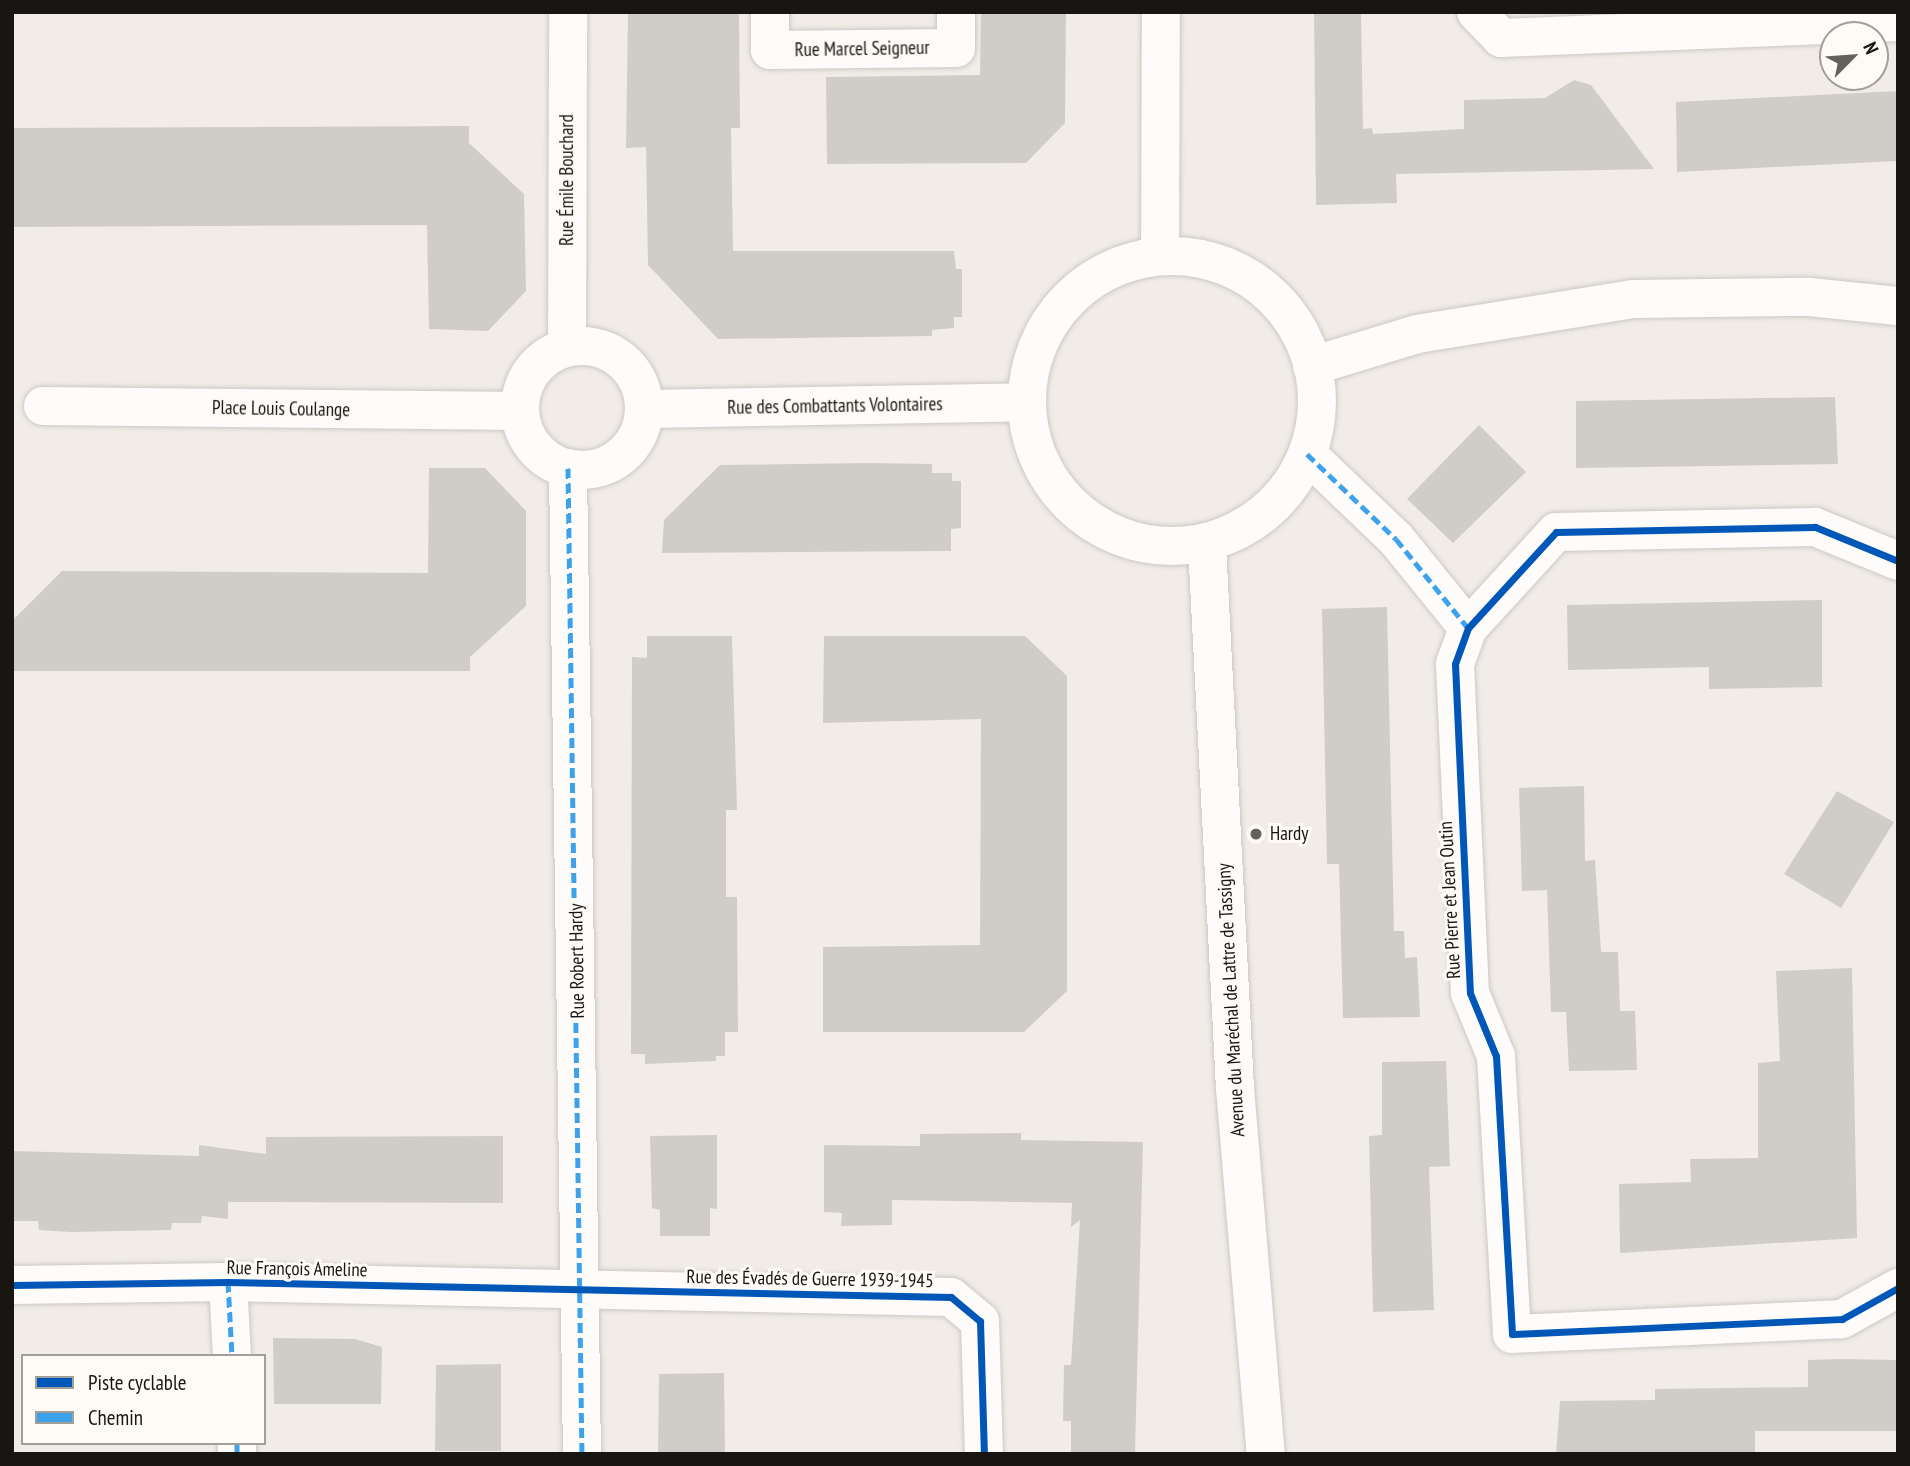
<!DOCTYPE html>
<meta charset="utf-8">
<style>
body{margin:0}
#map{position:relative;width:1910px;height:1466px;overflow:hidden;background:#f1ece7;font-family:"PT Sans Narrow",sans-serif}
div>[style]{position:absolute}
.building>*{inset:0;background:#d0cdc9}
.roads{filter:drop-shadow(0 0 2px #ccc9c5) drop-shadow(0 0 2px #ccc9c5)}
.minor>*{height:38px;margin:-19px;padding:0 19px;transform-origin:19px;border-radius:19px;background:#fdfcfb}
.minor>.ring{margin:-19px;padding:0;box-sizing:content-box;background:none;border:38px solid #fdfcfb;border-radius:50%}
.quiet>*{height:5px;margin-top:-2.5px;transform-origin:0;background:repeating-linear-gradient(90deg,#3da2ea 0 10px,transparent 0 15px)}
.cycleway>*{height:7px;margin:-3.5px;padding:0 3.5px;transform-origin:3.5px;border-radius:3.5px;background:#0057b8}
.dots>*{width:19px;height:19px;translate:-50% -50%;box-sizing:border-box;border:4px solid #fefbf7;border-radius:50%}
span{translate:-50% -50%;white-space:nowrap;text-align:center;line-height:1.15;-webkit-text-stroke:6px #fefbf7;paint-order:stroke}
.street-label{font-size:19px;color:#181612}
.poi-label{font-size:19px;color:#181612}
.left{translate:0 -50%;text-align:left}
.frame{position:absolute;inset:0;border:14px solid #181612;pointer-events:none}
.legend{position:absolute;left:21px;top:1354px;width:245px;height:91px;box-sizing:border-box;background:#fefbf7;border:2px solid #a29f9b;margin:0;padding:9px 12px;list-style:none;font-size:21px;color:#181612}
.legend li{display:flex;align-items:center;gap:14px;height:35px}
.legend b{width:35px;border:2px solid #a29f9b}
.north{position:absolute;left:1819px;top:21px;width:70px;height:70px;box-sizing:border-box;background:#fefbf7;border:2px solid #a29f9b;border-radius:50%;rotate:65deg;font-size:19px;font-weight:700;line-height:28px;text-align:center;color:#181612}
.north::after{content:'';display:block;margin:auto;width:24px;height:32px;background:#64615d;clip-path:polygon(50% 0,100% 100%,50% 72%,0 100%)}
</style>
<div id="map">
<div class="building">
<i style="clip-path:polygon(628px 12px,739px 12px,740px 128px,731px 128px,733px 251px,954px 251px,956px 269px,962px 269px,962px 317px,954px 317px,954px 328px,932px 330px,932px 336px,718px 339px,648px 265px,646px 147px,626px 148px)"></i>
<i style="clip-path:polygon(981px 12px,1066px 12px,1065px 123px,1026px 163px,827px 164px,826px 77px,980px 75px)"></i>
<i style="clip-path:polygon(1314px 12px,1361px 12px,1363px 129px,1372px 128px,1373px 134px,1464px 129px,1464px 100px,1545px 98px,1574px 80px,1591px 85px,1654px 169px,1396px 174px,1397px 203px,1316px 205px)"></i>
<i style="clip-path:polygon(1898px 91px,1898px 161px,1677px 172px,1676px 102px)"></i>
<i style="clip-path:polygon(469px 126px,469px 143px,524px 194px,526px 291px,488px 331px,429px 329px,427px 225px,12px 227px,12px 128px)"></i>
<i style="clip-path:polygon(1835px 397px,1838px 464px,1576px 468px,1576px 401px)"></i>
<i style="clip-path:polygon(1479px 425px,1526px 472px,1453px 543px,1407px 499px)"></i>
<i style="clip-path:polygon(867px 463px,932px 464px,932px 473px,952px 473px,952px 481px,961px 481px,961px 528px,951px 529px,951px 551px,662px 553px,664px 520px,720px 465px)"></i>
<i style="clip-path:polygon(429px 468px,485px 468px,526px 511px,526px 606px,470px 657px,470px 671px,12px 671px,12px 621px,62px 571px,428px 573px)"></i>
<i style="clip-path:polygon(1822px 600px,1822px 687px,1709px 689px,1709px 667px,1568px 670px,1567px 605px)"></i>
<i style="clip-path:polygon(1387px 607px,1394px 931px,1404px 931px,1405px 958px,1417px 957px,1420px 1017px,1343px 1018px,1339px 864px,1327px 864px,1322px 609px)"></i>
<i style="clip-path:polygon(647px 636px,732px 636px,737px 810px,726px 810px,726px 897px,737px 897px,738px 1032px,725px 1032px,725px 1056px,716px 1056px,716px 1061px,645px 1064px,645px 1054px,631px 1054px,632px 657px,647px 658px)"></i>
<i style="clip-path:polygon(824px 636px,1025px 636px,1067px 676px,1067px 991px,1024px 1032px,823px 1032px,823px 947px,980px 945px,981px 719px,823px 723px)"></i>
<i style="clip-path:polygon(1584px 786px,1585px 861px,1595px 860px,1601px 952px,1618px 952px,1620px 1011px,1635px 1011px,1637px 1070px,1569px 1071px,1566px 1012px,1551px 1012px,1547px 890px,1522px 891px,1519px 788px)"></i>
<i style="clip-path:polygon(1837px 791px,1894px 822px,1841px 908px,1784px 874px)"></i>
<i style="clip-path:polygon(1852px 968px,1857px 1238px,1620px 1253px,1619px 1184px,1691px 1182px,1690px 1159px,1758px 1158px,1758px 1063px,1780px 1061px,1776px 971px)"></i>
<i style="clip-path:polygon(1446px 1061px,1450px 1166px,1429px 1167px,1434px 1310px,1373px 1312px,1369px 1136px,1382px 1135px,1382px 1062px)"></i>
<i style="clip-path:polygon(1021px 1133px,1021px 1140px,1143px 1142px,1135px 1454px,1071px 1454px,1071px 1421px,1063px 1421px,1064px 1365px,1071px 1365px,1080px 1220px,1071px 1227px,1072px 1203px,892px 1200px,892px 1225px,841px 1226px,842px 1213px,824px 1212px,824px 1145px,920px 1146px,920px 1134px)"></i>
<i style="clip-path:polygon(717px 1135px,717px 1209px,710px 1208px,710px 1236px,660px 1236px,660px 1210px,652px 1208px,650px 1136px)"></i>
<i style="clip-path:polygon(503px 1136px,503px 1203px,228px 1202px,228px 1219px,202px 1216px,201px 1223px,172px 1223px,171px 1230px,71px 1232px,39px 1230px,38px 1221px,12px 1221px,12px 1151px,199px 1156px,199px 1145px,266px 1154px,266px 1137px)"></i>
<i style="clip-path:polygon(273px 1338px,355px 1339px,382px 1347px,381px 1404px,274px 1404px)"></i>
<i style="clip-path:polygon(1841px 1359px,1898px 1360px,1898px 1431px,1755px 1431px,1755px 1452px,1556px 1454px,1560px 1401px,1655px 1400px,1655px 1389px,1808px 1387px,1808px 1360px)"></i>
<i style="clip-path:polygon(501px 1364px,501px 1451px,435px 1451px,436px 1365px)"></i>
<i style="clip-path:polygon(724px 1373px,725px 1454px,658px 1454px,659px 1374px)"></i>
</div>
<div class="roads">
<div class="minor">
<i style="left:770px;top:12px;width:38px;rotate:90deg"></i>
<i style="left:770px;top:50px;width:186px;rotate:-0.6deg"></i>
<i style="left:956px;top:48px;width:36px;rotate:-90deg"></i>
<i style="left:1476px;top:12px;width:36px;rotate:46deg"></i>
<i style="left:1501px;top:38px;width:397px;rotate:-2.3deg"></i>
<i style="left:1160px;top:256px;width:244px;rotate:-89.8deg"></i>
<i class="ring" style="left:1027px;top:256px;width:252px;height:252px"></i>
<i class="ring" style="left:520px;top:346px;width:86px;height:86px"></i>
<i style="left:567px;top:347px;width:335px;rotate:-89.8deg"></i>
<i style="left:1312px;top:366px;width:110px;rotate:-16.9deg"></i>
<i style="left:1417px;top:334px;width:219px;rotate:-9.2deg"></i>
<i style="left:1633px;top:299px;width:176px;rotate:-0.7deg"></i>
<i style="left:1809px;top:297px;width:89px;rotate:5.8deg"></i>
<i style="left:43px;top:406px;width:477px;rotate:0.6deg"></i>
<i style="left:644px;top:409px;width:382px;rotate:-1deg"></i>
<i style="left:1307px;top:454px;width:123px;rotate:43.7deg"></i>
<i style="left:1396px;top:539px;width:114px;rotate:51deg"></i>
<i style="left:568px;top:468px;width:986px;rotate:89.19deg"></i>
<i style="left:1207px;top:545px;width:544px;rotate:87.05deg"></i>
<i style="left:1235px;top:1088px;width:367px;rotate:85.2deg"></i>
<i style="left:1898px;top:561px;width:90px;rotate:-157.7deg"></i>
<i style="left:1815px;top:527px;width:259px;rotate:178.9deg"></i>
<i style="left:1556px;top:532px;width:130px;rotate:132.5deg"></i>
<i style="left:1468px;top:628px;width:38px;rotate:110deg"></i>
<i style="left:1455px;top:664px;width:329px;rotate:87.4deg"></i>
<i style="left:1470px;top:993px;width:68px;rotate:67.6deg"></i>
<i style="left:1496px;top:1056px;width:278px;rotate:86.7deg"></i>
<i style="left:1512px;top:1334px;width:330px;rotate:-2.6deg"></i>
<i style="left:1842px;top:1319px;width:64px;rotate:-29deg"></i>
<i style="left:228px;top:1282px;width:74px;rotate:86.9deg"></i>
<i style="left:12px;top:1285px;width:216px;rotate:-0.8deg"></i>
<i style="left:228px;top:1282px;width:723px;rotate:1.19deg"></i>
<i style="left:951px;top:1297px;width:38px;rotate:40deg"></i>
<i style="left:980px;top:1321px;width:133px;rotate:88.3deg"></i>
<i style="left:237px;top:1443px;width:11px;rotate:90deg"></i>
</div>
</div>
<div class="quiet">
<i style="left:1307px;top:454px;width:123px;rotate:43.7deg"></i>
<i style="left:1396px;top:539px;width:114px;rotate:51deg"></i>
<i style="left:568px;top:468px;width:986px;rotate:89.19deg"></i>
<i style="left:228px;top:1282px;width:74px;rotate:86.9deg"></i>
<i style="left:237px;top:1443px;width:11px;rotate:90deg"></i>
</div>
<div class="cycleway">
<i style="left:1898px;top:561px;width:90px;rotate:-157.7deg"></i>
<i style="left:1815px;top:527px;width:259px;rotate:178.9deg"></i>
<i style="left:1556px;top:532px;width:130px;rotate:132.5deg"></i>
<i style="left:1468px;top:628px;width:38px;rotate:110deg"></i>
<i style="left:1455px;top:664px;width:329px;rotate:87.4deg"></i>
<i style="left:1470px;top:993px;width:68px;rotate:67.6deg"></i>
<i style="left:1496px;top:1056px;width:278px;rotate:86.7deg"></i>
<i style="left:1512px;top:1334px;width:330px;rotate:-2.6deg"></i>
<i style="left:1842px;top:1319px;width:64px;rotate:-29deg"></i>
<i style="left:12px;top:1285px;width:216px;rotate:-0.8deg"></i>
<i style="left:228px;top:1282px;width:723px;rotate:1.19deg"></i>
<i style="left:951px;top:1297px;width:38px;rotate:40deg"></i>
<i style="left:980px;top:1321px;width:133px;rotate:88.3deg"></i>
</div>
<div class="dots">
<i style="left:1256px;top:834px;background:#64615d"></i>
</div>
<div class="street-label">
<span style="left:862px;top:49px;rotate:-1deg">Rue Marcel Seigneur</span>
<span style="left:567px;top:180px;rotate:-90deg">Rue Émile Bouchard</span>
<span style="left:835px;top:406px;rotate:-1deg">Rue des Combattants Volontaires</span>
<span style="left:281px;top:409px;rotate:1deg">Place Louis Coulange</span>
<span style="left:1450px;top:900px;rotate:-93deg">Rue Pierre et Jean Outin</span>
<span style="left:577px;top:961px;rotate:-91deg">Rue Robert Hardy</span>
<span style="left:1231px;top:1000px;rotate:-93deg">Avenue du Maréchal de Lattre de Tassigny</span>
<span style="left:297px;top:1269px;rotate:1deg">Rue François Ameline</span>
<span style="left:810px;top:1279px;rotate:1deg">Rue des Évadés de Guerre 1939-1945</span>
</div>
<div class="poi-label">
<span class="left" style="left:1270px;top:834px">Hardy</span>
</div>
<div class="frame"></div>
<ul class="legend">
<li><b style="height:9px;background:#0057b8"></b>Piste cyclable</li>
<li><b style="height:9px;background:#3da2ea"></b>Chemin</li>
</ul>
<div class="north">N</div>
</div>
